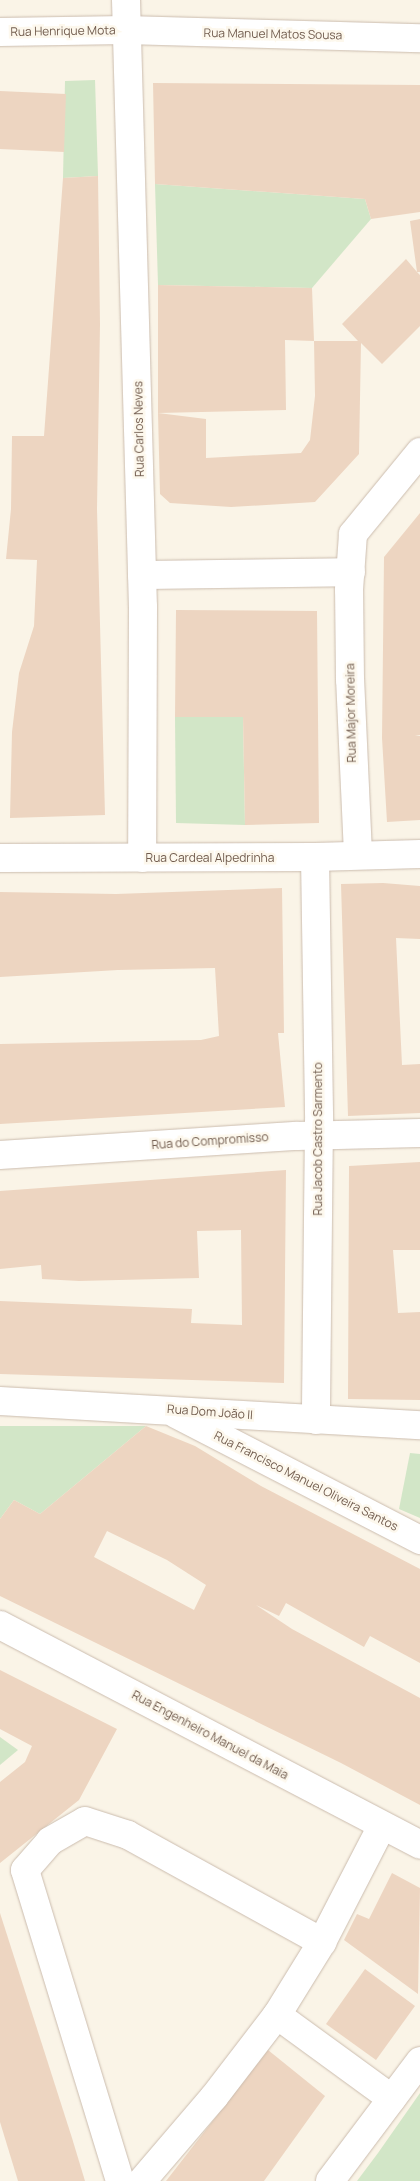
<!DOCTYPE html>
<meta charset="utf-8">
<style>
body{margin:0}
#map{position:relative;width:420px;height:2181px;overflow:hidden;background:#faf4e7;font-family:Manrope,sans-serif}
div>[style]{position:absolute}
.green>*{inset:0;background:#d2e6c7}
.building>*{inset:0;background:#edd5c1}
.roads{filter:drop-shadow(0 0 1px #cbbcae) drop-shadow(0 0 1px #cbbcae)}
.street>*{height:28px;margin:-14px;padding:0 14px;transform-origin:14px;border-radius:14px;background:#fff}
span{translate:-50% -50%;white-space:nowrap;text-align:center;line-height:1.15;-webkit-text-stroke:5px #fdf8ed;paint-order:stroke}
.street-label{font-size:12px;color:#715c4e}
</style>
<div id="map">
<div class="green">
<i style="clip-path:polygon(95px 80px,98px 176px,63px 178px,65px 81px)"></i>
<i style="clip-path:polygon(155px 184px,365px 199px,371px 219px,312px 288px,158px 285px)"></i>
<i style="clip-path:polygon(175px 717px,243px 717px,245px 825px,176px 823px)"></i>
<i style="clip-path:polygon(0 1426px,146px 1426px,40px 1514px,14px 1500px,0 1519px)"></i>
<i style="clip-path:polygon(410px 1453px,420px 1454px,420px 1518px,399px 1509px)"></i>
<i style="clip-path:polygon(0 1737px,18px 1750px,0 1765px)"></i>
<i style="clip-path:polygon(420px 2093px,420px 2181px,357px 2181px,378px 2153px)"></i>
</div>
<div class="building">
<i style="clip-path:polygon(153px 83px,420px 85px,420px 212px,371px 219px,365px 199px,155px 184px)"></i>
<i style="clip-path:polygon(0 91px,66px 94px,64px 152px,0 149px)"></i>
<i style="clip-path:polygon(98px 176px,100px 324px,97px 509px,105px 815px,10px 818px,12px 732px,19px 673px,34px 626px,37px 560px,6px 559px,11px 509px,12px 436px,44px 436px,63px 178px)"></i>
<i style="clip-path:polygon(420px 219px,420px 272px,417px 272px,420px 275px,420px 326px,382px 364px,361px 343px,359px 454px,315px 502px,231px 507px,170px 503px,160px 494px,158px 413px,206px 419px,206px 458px,301px 453px,310px 440px,315px 396px,314px 341px,358px 341px,342px 324px,406px 259px,417px 272px,410px 221px)"></i>
<i style="clip-path:polygon(158px 285px,312px 288px,314px 341px,285px 340px,286px 410px,158px 413px)"></i>
<i style="clip-path:polygon(420px 513px,420px 735px,415px 736px,420px 736px,420px 820px,387px 822px,382px 738px,384px 557px)"></i>
<i style="clip-path:polygon(176px 610px,317px 611px,319px 823px,245px 825px,243px 717px,175px 717px)"></i>
<i style="clip-path:polygon(383px 883px,420px 886px,420px 939px,396px 938px,402px 1065px,420px 1064px,420px 1113px,348px 1116px,341px 884px)"></i>
<i style="clip-path:polygon(282px 888px,284px 1033px,278px 1033px,285px 1107px,0 1124px,0 1044px,201px 1040px,219px 1036px,215px 968px,118px 970px,0 977px,0 892px,116px 894px)"></i>
<i style="clip-path:polygon(420px 1162px,420px 1250px,393px 1250px,398px 1313px,420px 1312px,420px 1400px,348px 1399px,349px 1166px)"></i>
<i style="clip-path:polygon(286px 1170px,284px 1383px,0 1374px,0 1301px,192px 1309px,191px 1323px,242px 1325px,241px 1230px,197px 1231px,199px 1278px,79px 1281px,42px 1279px,41px 1265px,0 1269px,0 1191px)"></i>
<i style="clip-path:polygon(evenodd,146px 1426px,195px 1446px,261px 1486px,420px 1569px,420px 1663px,370px 1636px,364px 1647px,286px 1603px,279px 1616px,256px 1605px,292px 1629px,420px 1698px,420px 1805px,341px 1763px,0 1596px,0 1519px,14px 1500px,40px 1514px,146px 1426px,107px 1531px,167px 1560px,206px 1585px,194px 1610px,94px 1557px,107px 1531px)"></i>
<i style="clip-path:polygon(0 1670px,117px 1729px,79px 1800px,0 1863px,0 1782px,25px 1762px,32px 1746px,0 1729px)"></i>
<i style="clip-path:polygon(392px 1873px,420px 1888px,418px 1994px,344px 1940px,357px 1914px,369px 1919px)"></i>
<i style="clip-path:polygon(0 1913px,72px 2138px,85px 2181px,18px 2181px,0 2122px)"></i>
<i style="clip-path:polygon(365px 1969px,415px 2006px,376px 2060px,326px 2024px)"></i>
<i style="clip-path:polygon(268px 2050px,325px 2096px,264px 2181px,166px 2181px)"></i>
</div>
<div class="roads">
<div class="street">
<i style="left:126px;top:0;width:607px;rotate:88.4deg"></i>
<i style="left:143px;top:607px;width:251px;rotate:90.2deg"></i>
<i style="left:0;top:32px;width:126px;rotate:-0.9deg"></i>
<i style="left:126px;top:30px;width:294px;rotate:1.6deg"></i>
<i style="left:142px;top:575px;width:209px;rotate:-0.8deg"></i>
<i style="left:358px;top:854px;width:174px;rotate:-92.6deg"></i>
<i style="left:350px;top:680px;width:90px;rotate:-90.6deg"></i>
<i style="left:349px;top:590px;width:56px;rotate:-85.9deg"></i>
<i style="left:353px;top:534px;width:106px;rotate:-50.7deg"></i>
<i style="left:315px;top:857px;width:265px;rotate:89.1deg"></i>
<i style="left:319px;top:1122px;width:298px;rotate:90.6deg"></i>
<i style="left:0;top:858px;width:315px;rotate:-0.2deg"></i>
<i style="left:315px;top:857px;width:105px;rotate:-1.6deg"></i>
<i style="left:0;top:1155px;width:298px;rotate:-3.7deg"></i>
<i style="left:297px;top:1136px;width:123px;rotate:-1.4deg"></i>
<i style="left:0;top:1401px;width:421px;rotate:3.3deg"></i>
<i style="left:176px;top:1414px;width:275px;rotate:27.3deg"></i>
<i style="left:0;top:1625px;width:474px;rotate:27.6deg"></i>
<i style="left:277px;top:2015px;width:142px;rotate:36.1deg"></i>
<i style="left:120px;top:2181px;width:325px;rotate:-107deg"></i>
<i style="left:25px;top:1870px;width:38px;rotate:-49deg"></i>
<i style="left:50px;top:1841px;width:40px;rotate:-29.7deg"></i>
<i style="left:85px;top:1821px;width:45px;rotate:18deg"></i>
<i style="left:128px;top:1835px;width:222px;rotate:28.9deg"></i>
<i style="left:142px;top:2181px;width:111px;rotate:-49.4deg"></i>
<i style="left:214px;top:2097px;width:103px;rotate:-52.5deg"></i>
<i style="left:277px;top:2015px;width:86px;rotate:-58.3deg"></i>
<i style="left:322px;top:1942px;width:131px;rotate:-62.7deg"></i>
<i style="left:330px;top:2181px;width:150px;rotate:-53.1deg"></i>
</div>
</div>
<div class="street-label">
<span style="left:63px;top:31px;rotate:-1deg">Rua Henrique Mota</span>
<span style="left:273px;top:34px;rotate:1deg">Rua Manuel Matos Sousa</span>
<span style="left:139px;top:429px;rotate:-91deg">Rua Carlos Neves</span>
<span style="left:351px;top:713px;rotate:-91deg">Rua Major Moreira</span>
<span style="left:210px;top:858px">Rua Cardeal Alpedrinha</span>
<span style="left:318px;top:1139px;rotate:-90deg">Rua Jacob Castro Sarmento</span>
<span style="left:210px;top:1141px;rotate:-4deg">Rua do Compromisso</span>
<span style="left:210px;top:1412px;rotate:4deg">Rua Dom João II</span>
<span style="left:306px;top:1481px;rotate:27deg">Rua Francisco Manuel Oliveira Santos</span>
<span style="left:210px;top:1735px;rotate:28deg">Rua Engenheiro Manuel da Maia</span>
</div>
</div>
